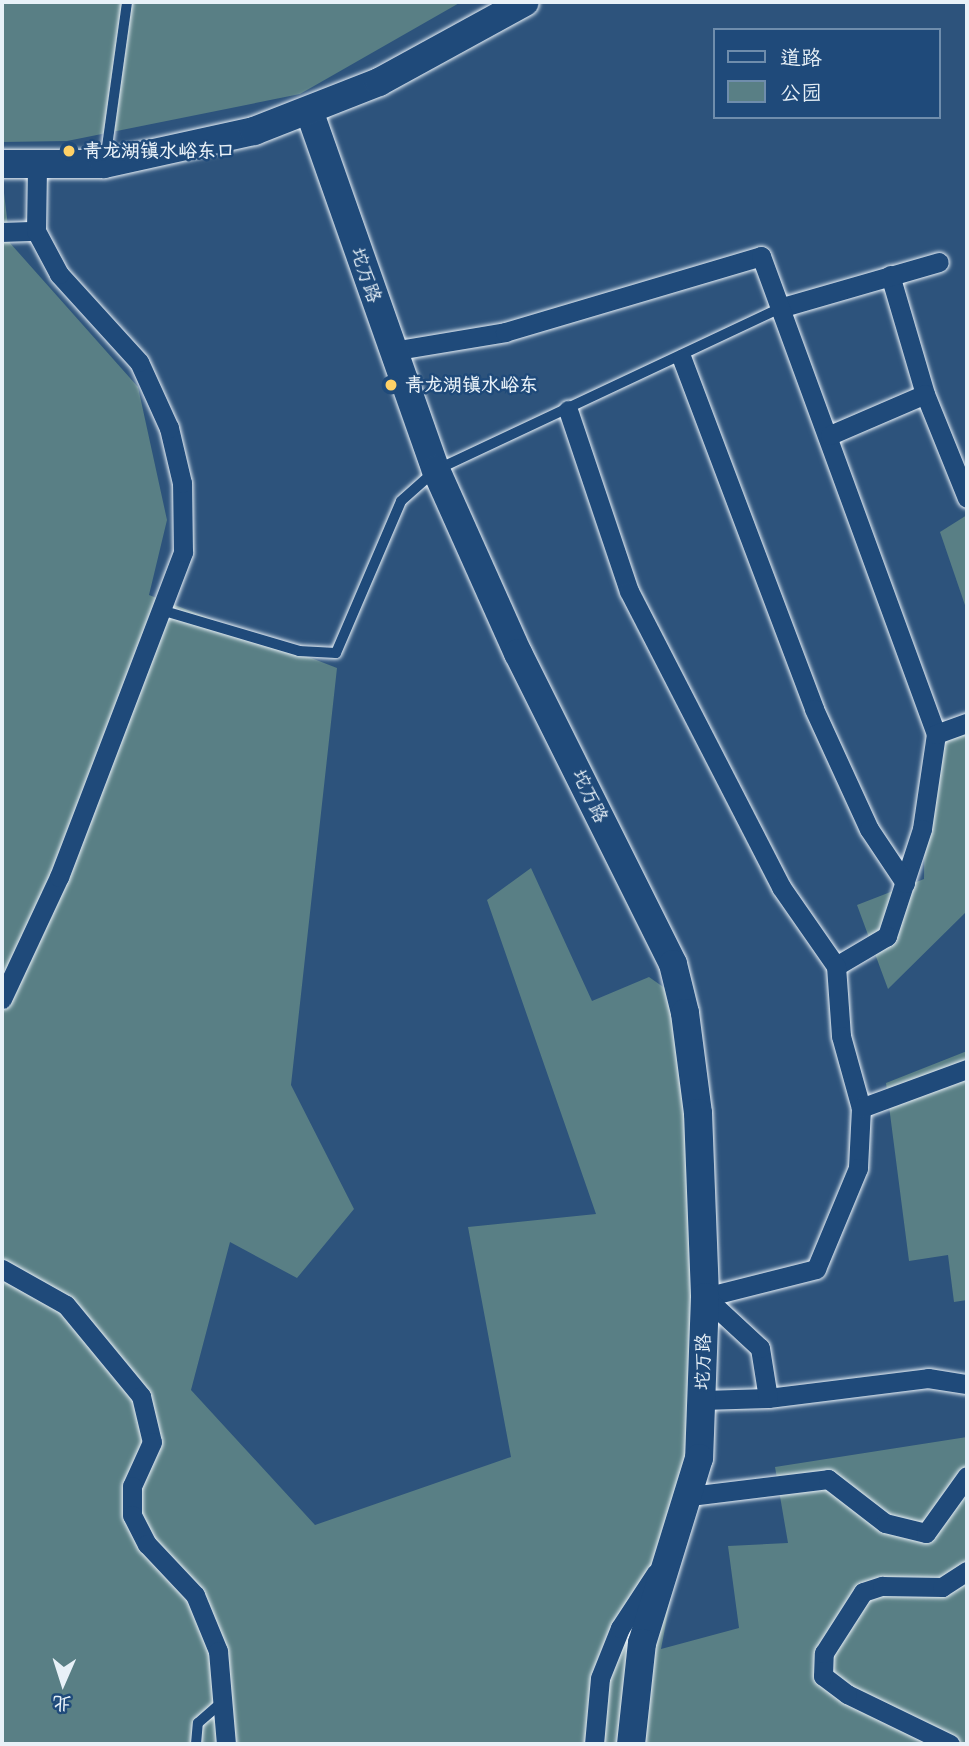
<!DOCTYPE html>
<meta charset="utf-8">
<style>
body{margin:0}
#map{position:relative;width:969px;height:1746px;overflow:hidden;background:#2d537c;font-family:Delius,"LXGW WenKai TC",sans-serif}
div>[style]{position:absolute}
.green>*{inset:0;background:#597f85}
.roads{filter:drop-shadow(0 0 2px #e8f1f8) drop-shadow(0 0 2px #e8f1f8)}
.service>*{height:10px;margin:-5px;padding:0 5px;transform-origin:5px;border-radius:5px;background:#1f4a7a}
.minor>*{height:19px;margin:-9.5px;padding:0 9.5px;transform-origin:9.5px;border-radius:9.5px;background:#1f4a7a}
.secondary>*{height:28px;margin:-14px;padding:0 14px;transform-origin:14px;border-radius:14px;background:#1f4a7a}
.dots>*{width:19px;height:19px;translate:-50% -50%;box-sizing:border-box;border:4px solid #1f4a7a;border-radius:50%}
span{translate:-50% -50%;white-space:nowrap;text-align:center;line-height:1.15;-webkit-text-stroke:5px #1f4a7a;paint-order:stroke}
.poi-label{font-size:19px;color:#e8f1f8;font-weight:700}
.left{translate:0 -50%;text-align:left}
.street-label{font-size:19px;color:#e8f1f8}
.frame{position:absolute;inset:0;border:4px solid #e8f1f8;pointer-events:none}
.legend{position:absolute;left:713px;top:28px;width:228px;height:91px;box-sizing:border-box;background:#1f4a7a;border:2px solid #6f8dac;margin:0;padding:9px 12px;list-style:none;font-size:21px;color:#e8f1f8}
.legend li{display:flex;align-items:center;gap:14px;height:35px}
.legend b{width:35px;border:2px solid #6f8dac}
.north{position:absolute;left:28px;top:1648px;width:70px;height:70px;-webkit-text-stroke:5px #1f4a7a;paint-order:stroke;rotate:183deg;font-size:19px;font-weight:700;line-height:28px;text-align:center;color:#e8f1f8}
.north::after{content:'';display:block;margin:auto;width:24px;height:32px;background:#e8f1f8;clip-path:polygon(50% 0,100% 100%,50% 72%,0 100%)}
</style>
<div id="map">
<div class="green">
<i style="clip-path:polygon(2px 2px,461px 2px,300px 94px,67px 141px,2px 142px)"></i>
<i style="clip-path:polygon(2px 176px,10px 243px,138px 387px,167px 520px,149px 595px,337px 668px,291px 1085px,354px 1209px,297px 1278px,230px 1242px,191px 1390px,315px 1525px,511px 1457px,468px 1227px,596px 1214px,487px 900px,531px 868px,592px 1001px,649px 977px,696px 1010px,700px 1444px,661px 1649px,739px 1628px,728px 1546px,788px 1543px,775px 1467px,967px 1437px,967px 1744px,2px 1744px)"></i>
<i style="clip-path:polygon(967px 515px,967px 611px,940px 532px)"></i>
<i style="clip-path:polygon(967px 716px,967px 911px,888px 989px,857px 905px,924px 879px,926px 740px)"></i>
<i style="clip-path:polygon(967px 1051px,967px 1300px,954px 1302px,948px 1255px,909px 1261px,886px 1083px)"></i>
</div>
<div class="roads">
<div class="service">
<i style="left:105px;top:161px;width:161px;rotate:-82.1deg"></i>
<i style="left:161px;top:610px;width:144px;rotate:16.5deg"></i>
<i style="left:299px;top:651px;width:37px;rotate:3deg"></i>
<i style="left:336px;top:653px;width:165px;rotate:-66.8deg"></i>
<i style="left:401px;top:501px;width:47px;rotate:-41.5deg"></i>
<i style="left:436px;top:470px;width:383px;rotate:-25.2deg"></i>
<i style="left:196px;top:1744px;width:21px;rotate:-85deg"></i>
<i style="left:198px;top:1723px;width:28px;rotate:-41deg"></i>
</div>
<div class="minor">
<i style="left:2px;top:232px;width:34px;rotate:-2deg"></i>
<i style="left:890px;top:275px;width:124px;rotate:73.6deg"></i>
<i style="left:925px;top:394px;width:112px;rotate:68deg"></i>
<i style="left:783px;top:307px;width:162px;rotate:-16.1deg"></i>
<i style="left:392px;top:351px;width:115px;rotate:-9.5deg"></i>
<i style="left:505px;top:332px;width:267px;rotate:-16.5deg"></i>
<i style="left:761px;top:256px;width:509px;rotate:69.89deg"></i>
<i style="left:936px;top:734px;width:96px;rotate:98.4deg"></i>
<i style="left:922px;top:829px;width:113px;rotate:108.1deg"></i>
<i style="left:887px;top:936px;width:59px;rotate:149.5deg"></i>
<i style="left:682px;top:359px;width:374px;rotate:69.3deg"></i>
<i style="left:814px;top:709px;width:132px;rotate:65.4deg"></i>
<i style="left:869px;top:829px;width:65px;rotate:56.3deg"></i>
<i style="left:568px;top:410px;width:191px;rotate:71.4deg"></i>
<i style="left:629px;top:591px;width:333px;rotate:62.8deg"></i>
<i style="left:781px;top:887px;width:96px;rotate:55.2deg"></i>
<i style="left:836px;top:966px;width:70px;rotate:85.9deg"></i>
<i style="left:841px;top:1036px;width:75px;rotate:74.5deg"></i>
<i style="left:861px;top:1108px;width:60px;rotate:92.9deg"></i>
<i style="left:858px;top:1168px;width:109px;rotate:112.6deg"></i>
<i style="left:816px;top:1269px;width:114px;rotate:165.8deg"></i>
<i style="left:830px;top:435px;width:103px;rotate:-23.3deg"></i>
<i style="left:936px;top:734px;width:33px;rotate:-20deg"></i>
<i style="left:2px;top:999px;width:135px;rotate:-65deg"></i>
<i style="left:59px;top:877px;width:348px;rotate:-69.1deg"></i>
<i style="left:183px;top:552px;width:69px;rotate:-90.8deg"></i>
<i style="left:182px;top:483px;width:57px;rotate:-103.3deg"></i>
<i style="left:169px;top:428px;width:72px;rotate:-114.4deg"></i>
<i style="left:139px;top:362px;width:119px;rotate:-132.3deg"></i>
<i style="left:59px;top:274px;width:49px;rotate:-118.1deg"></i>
<i style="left:36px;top:231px;width:66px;rotate:-89.1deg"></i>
<i style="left:861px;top:1108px;width:113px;rotate:-20.2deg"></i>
<i style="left:2px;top:1269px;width:73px;rotate:29.4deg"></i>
<i style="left:66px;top:1305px;width:118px;rotate:50.5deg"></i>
<i style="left:141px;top:1396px;width:47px;rotate:76.6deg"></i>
<i style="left:152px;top:1442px;width:48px;rotate:114.4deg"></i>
<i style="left:132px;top:1486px;width:29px;rotate:90deg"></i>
<i style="left:132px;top:1515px;width:33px;rotate:63deg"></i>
<i style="left:147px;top:1544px;width:70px;rotate:46.7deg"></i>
<i style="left:195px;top:1595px;width:61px;rotate:67.7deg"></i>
<i style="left:218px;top:1651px;width:93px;rotate:85.1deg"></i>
<i style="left:768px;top:1398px;width:161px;rotate:-7.1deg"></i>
<i style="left:928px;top:1378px;width:39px;rotate:9deg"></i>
<i style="left:702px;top:1400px;width:66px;rotate:-1.7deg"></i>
<i style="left:768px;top:1398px;width:51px;rotate:-99.1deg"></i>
<i style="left:760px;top:1348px;width:75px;rotate:-137.2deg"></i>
<i style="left:690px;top:1496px;width:139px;rotate:-7deg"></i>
<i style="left:828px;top:1479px;width:72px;rotate:37.7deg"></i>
<i style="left:885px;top:1523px;width:42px;rotate:13.7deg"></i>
<i style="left:926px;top:1533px;width:70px;rotate:-54.3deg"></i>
<i style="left:594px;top:1744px;width:66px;rotate:-84.8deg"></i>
<i style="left:600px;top:1678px;width:54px;rotate:-68.2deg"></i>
<i style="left:620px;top:1628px;width:66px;rotate:-56.8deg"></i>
<i style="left:950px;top:1744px;width:114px;rotate:-154.1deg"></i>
<i style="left:847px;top:1694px;width:30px;rotate:-143deg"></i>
<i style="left:823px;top:1676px;width:23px;rotate:-88deg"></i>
<i style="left:824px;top:1653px;width:72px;rotate:-57.4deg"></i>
<i style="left:863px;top:1592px;width:20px;rotate:-18deg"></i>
<i style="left:882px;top:1586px;width:60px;rotate:1deg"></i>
<i style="left:942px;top:1587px;width:30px;rotate:-33deg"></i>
</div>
<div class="secondary">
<i style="left:310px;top:113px;width:379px;rotate:70.6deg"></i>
<i style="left:436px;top:470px;width:201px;rotate:65.9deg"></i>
<i style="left:518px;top:653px;width:347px;rotate:63.5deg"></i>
<i style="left:673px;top:964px;width:50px;rotate:76.2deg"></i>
<i style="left:685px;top:1013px;width:101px;rotate:82.6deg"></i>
<i style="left:698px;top:1113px;width:184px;rotate:87.8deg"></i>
<i style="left:705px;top:1297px;width:161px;rotate:92.1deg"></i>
<i style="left:699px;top:1458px;width:194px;rotate:107.1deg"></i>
<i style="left:642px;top:1643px;width:102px;rotate:96.2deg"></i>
<i style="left:2px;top:164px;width:102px"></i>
<i style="left:104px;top:164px;width:154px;rotate:-12.4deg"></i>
<i style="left:254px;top:131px;width:134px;rotate:-21.4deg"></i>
<i style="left:379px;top:82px;width:166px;rotate:-28.7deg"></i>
</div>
</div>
<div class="dots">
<i style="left:69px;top:151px;background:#ffd166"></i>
<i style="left:391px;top:385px;background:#ffd166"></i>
</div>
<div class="poi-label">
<span class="left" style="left:83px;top:151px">青龙湖镇水峪东口</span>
<span class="left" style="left:405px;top:385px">青龙湖镇水峪东</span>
</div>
<div class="street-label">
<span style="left:366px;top:275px;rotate:71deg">坨万路</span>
<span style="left:590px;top:796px;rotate:64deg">坨万路</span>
<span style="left:703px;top:1362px;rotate:-89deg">坨万路</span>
</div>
<div class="frame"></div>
<ul class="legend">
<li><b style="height:9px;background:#1f4a7a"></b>道路</li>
<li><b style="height:19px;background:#597f85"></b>公园</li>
</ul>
<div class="north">北</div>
</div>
